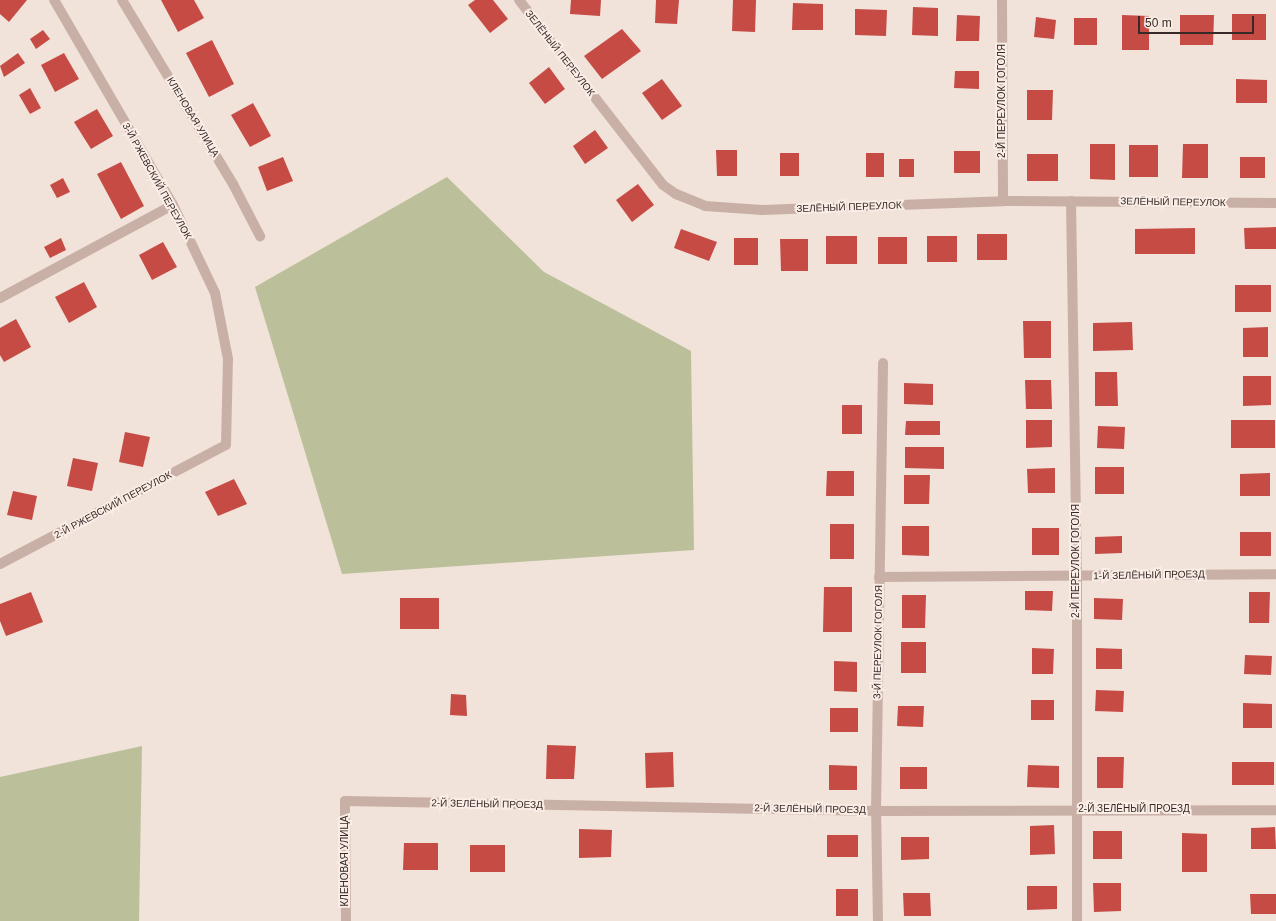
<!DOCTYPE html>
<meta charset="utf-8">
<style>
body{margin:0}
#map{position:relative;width:1276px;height:921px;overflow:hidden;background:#f1e2da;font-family:Helvetica,sans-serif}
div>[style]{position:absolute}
.green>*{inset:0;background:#bbc09a}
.building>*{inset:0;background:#c64b44}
.minor>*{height:10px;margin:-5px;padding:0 5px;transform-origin:5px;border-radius:5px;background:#c9b0a6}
span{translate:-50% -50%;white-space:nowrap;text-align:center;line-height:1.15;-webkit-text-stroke:4px #f9ede6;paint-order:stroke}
.street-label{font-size:10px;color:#362927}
.scale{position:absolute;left:1138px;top:16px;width:116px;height:18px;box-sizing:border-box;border:2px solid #362927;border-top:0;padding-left:5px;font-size:12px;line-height:14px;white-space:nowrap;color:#362927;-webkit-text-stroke:3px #f9ede6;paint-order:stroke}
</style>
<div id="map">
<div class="green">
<i style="clip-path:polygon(447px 177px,544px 272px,691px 351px,694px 550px,342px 574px,255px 287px)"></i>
<i style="clip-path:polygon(142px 746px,139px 921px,0 921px,0 777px)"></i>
</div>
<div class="building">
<i style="clip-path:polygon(0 0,27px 0,9px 22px,0 14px)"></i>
<i style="clip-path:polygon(161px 0,194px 0,204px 18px,178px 32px)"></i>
<i style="clip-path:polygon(475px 0,493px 0,508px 19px,490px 33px,468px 5px)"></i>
<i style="clip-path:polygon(571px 0,601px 0,600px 16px,570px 14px)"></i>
<i style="clip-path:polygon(656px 0,679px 0,677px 24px,655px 23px)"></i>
<i style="clip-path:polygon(733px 0,756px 0,755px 32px,732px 31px)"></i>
<i style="clip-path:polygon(793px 3px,823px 4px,823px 30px,792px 30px)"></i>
<i style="clip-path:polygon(913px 7px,938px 8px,938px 36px,912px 35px)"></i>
<i style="clip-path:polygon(855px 9px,887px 10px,886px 36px,855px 35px)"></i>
<i style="clip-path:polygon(1232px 14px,1266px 14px,1266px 40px,1232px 40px)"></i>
<i style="clip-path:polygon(957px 15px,980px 16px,979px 41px,956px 41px)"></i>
<i style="clip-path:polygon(1122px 15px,1149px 16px,1149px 50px,1122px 50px)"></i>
<i style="clip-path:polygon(1180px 15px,1214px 15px,1213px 45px,1180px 45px)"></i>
<i style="clip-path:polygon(1036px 17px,1056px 20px,1054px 39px,1034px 37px)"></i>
<i style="clip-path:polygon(1074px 18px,1097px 18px,1097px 45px,1074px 45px)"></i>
<i style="clip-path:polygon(622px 29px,641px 51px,602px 79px,584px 56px)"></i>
<i style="clip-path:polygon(43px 30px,50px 39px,36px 49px,30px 39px)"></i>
<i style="clip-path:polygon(212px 40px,234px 84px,209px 97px,186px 53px)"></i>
<i style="clip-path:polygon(18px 53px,25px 63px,4px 77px,0 66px)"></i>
<i style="clip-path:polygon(64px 53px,79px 79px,55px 92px,41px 65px)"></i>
<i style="clip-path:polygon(549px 67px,565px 89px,545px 104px,529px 83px)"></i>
<i style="clip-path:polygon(955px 71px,979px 71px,979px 89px,954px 88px)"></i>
<i style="clip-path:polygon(662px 79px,682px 106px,662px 120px,642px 93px)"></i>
<i style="clip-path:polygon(1236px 79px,1267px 80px,1267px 103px,1236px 103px)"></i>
<i style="clip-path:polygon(30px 88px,41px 108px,30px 114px,19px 95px)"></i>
<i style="clip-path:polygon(1027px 90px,1053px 90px,1052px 120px,1027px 120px)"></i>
<i style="clip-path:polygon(253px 103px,271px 136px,250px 147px,231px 115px)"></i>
<i style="clip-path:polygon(97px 109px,113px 136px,91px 149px,74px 122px)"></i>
<i style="clip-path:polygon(595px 130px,608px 148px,585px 164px,573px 146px)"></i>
<i style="clip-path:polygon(1090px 144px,1115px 144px,1115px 180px,1090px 179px)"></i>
<i style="clip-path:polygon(1183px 144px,1208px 144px,1208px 178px,1182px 178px)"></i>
<i style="clip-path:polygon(1129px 145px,1158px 145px,1158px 177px,1129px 177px)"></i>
<i style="clip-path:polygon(716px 150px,737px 150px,737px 176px,717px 176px)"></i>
<i style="clip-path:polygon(954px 151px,980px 151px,980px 173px,954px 173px)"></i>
<i style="clip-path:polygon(780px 153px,799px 153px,799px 176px,780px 176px)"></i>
<i style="clip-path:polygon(866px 153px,884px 153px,884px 177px,866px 177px)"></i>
<i style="clip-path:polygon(1027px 154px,1058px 154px,1058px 181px,1027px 181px)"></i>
<i style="clip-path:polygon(283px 157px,293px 181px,267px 191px,258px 167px)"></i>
<i style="clip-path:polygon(1240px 157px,1265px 157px,1265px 178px,1240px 178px)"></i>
<i style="clip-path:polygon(899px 159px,914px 159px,914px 177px,899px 177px)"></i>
<i style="clip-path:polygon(121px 162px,144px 206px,121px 219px,97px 174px)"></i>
<i style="clip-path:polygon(63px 178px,70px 192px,57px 198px,50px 185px)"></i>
<i style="clip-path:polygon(638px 184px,654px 205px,632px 222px,616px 200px)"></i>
<i style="clip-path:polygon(1276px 227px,1276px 249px,1245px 249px,1244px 228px)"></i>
<i style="clip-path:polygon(1195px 228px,1195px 254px,1135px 254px,1135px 229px)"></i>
<i style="clip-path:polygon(681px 229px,717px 242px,709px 261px,674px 248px)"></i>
<i style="clip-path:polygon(977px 234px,1007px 234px,1007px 260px,977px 260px)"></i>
<i style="clip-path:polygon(826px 236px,857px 236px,857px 264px,826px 264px)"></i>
<i style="clip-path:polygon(927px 236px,957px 236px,957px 262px,927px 262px)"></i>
<i style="clip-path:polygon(878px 237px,907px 237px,907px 264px,878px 264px)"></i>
<i style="clip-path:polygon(61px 238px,66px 250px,50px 258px,44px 247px)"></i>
<i style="clip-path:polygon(734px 238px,758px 238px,758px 265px,734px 265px)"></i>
<i style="clip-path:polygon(780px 239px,808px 239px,808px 271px,781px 271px)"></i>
<i style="clip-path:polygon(163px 242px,177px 267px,152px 280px,139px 255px)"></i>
<i style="clip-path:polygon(84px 282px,97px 307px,69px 323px,55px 297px)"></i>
<i style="clip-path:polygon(1235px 285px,1271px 285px,1271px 312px,1235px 312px)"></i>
<i style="clip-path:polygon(16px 319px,31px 347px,4px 362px,0 355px,0 328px)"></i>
<i style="clip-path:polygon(1023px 321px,1051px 321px,1051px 358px,1024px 358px)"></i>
<i style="clip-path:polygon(1132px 322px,1133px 350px,1093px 351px,1093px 323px)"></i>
<i style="clip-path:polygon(1268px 327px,1268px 357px,1243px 357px,1243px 328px)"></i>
<i style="clip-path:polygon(1095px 372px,1117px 372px,1118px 406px,1095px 406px)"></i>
<i style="clip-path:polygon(1243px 376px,1271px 376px,1271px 405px,1243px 406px)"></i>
<i style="clip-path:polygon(1025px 380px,1051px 380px,1052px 409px,1026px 409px)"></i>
<i style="clip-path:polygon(904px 383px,933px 384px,933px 405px,904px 404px)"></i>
<i style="clip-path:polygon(842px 405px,862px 405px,862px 434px,842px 434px)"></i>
<i style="clip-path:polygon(1026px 420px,1052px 420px,1052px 447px,1026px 448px)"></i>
<i style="clip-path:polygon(1231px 420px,1275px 420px,1275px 448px,1231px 448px)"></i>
<i style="clip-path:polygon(906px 421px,940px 421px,940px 435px,905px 435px)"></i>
<i style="clip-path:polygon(1098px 426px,1125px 427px,1124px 449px,1097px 448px)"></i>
<i style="clip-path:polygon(125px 432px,150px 437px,143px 467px,119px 462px)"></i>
<i style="clip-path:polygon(905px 447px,944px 447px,944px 469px,905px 468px)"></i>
<i style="clip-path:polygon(73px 458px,98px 463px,92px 491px,67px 486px)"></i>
<i style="clip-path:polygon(1095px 467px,1124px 467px,1124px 494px,1095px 494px)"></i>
<i style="clip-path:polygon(1055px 468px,1055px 493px,1028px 493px,1027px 469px)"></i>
<i style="clip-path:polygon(827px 471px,854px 471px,854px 496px,826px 496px)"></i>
<i style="clip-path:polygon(1270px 473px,1270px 496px,1240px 496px,1240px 474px)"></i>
<i style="clip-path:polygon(904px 475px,930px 475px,929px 504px,904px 504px)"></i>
<i style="clip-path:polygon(234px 479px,247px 504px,218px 516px,205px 492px)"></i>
<i style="clip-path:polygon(13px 491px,37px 496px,32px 520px,7px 515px)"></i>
<i style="clip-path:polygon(830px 524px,854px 524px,854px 559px,830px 559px)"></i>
<i style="clip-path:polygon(902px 526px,929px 526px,929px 556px,902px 555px)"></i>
<i style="clip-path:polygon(1032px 528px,1059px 528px,1059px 555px,1032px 555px)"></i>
<i style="clip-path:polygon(1240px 532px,1271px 532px,1271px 556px,1240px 556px)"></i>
<i style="clip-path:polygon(1122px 536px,1122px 553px,1095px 554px,1095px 537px)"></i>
<i style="clip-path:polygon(824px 587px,852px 587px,852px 632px,823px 632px)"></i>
<i style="clip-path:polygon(1025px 591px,1053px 591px,1052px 611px,1025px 610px)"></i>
<i style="clip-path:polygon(31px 592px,43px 622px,6px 636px,0 621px,0 604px)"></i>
<i style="clip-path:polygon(1249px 592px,1270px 592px,1269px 623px,1249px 623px)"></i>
<i style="clip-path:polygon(902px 595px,926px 595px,925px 628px,902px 628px)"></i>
<i style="clip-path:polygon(400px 598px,439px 598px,439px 629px,400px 629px)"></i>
<i style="clip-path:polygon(1094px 598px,1123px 599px,1122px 620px,1094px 619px)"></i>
<i style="clip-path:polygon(901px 642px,926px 642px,926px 673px,901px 673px)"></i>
<i style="clip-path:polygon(1032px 648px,1054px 649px,1053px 674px,1032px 674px)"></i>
<i style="clip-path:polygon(1096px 648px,1122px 649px,1122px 669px,1096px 669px)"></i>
<i style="clip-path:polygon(1245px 655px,1272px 656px,1271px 675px,1244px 674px)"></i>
<i style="clip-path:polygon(834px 661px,857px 662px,857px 692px,834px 691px)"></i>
<i style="clip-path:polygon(1096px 690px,1124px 691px,1123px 712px,1095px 711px)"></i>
<i style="clip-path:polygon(451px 694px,466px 695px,467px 716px,450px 715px)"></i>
<i style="clip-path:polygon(1031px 700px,1054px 700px,1054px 720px,1031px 720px)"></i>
<i style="clip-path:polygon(1243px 703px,1272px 704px,1272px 728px,1243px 728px)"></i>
<i style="clip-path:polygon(898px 706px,924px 706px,923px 727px,897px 726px)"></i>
<i style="clip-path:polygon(830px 708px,858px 708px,858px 732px,830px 732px)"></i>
<i style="clip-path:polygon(547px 745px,576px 746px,574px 779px,546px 779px)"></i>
<i style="clip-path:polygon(673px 752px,674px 787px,646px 788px,645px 753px)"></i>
<i style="clip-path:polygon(1097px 757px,1124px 757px,1123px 788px,1097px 788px)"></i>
<i style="clip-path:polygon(1232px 762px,1274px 762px,1274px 785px,1232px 785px)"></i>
<i style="clip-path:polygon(829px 765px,857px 766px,857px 790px,829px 790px)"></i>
<i style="clip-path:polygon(1028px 765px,1059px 766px,1059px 788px,1027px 787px)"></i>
<i style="clip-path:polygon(900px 767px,927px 767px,927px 789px,900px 789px)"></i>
<i style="clip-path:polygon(1054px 825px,1055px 854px,1030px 855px,1030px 826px)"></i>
<i style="clip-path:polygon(1275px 827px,1276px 849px,1251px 849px,1251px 828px)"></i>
<i style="clip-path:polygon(579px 829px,612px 830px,611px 857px,579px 858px)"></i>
<i style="clip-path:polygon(1093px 831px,1122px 831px,1122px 859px,1093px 859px)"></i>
<i style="clip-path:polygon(1182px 833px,1207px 834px,1207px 872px,1182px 872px)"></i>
<i style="clip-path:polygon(827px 835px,858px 835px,858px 857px,827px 857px)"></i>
<i style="clip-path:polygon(901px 837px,929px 837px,929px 859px,901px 860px)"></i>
<i style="clip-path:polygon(404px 843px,438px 843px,438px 870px,403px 870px)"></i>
<i style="clip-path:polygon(470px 845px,505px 845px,505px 872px,470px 872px)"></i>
<i style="clip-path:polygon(1093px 883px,1121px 883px,1121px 911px,1094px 912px)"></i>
<i style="clip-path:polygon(1027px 886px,1057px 886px,1057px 909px,1027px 910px)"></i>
<i style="clip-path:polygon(836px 889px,858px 889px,858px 916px,836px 916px)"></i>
<i style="clip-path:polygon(903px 893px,930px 893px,931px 916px,904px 916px)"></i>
<i style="clip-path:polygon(1250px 894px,1276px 894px,1276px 914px,1251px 914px)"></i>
</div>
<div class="minor">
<i style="left:122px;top:0;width:215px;rotate:58.9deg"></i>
<i style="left:233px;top:184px;width:59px;rotate:62.6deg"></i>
<i style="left:519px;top:0;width:234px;rotate:52.1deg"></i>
<i style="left:663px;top:185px;width:16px;rotate:35deg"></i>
<i style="left:676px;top:194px;width:31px;rotate:22deg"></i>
<i style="left:705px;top:206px;width:57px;rotate:4deg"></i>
<i style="left:762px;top:210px;width:241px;rotate:-2.1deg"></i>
<i style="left:1003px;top:201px;width:273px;rotate:0.4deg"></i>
<i style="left:1002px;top:0;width:201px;rotate:89.7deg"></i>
<i style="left:1071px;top:201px;width:375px;rotate:89.1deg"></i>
<i style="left:1077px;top:576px;width:345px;rotate:90deg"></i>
<i style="left:0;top:298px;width:196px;rotate:-28.3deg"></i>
<i style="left:0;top:564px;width:255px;rotate:-27.8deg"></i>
<i style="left:226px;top:445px;width:86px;rotate:-88.7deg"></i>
<i style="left:228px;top:359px;width:67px;rotate:-101.1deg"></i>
<i style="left:215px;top:293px;width:98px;rotate:-115.5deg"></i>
<i style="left:173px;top:205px;width:237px;rotate:-120.1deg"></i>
<i style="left:879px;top:577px;width:397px;rotate:-0.4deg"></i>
<i style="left:346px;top:921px;width:120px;rotate:-90.5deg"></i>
<i style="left:345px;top:801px;width:531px;rotate:1.08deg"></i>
<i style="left:876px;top:811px;width:400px;rotate:-0.1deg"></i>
<i style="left:878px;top:921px;width:110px;rotate:-91deg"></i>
<i style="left:876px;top:811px;width:448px;rotate:-89.1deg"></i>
</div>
<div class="street-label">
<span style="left:560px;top:53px;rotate:52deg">ЗЕЛЁНЫЙ ПЕРЕУЛОК</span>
<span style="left:1002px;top:101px;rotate:-90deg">2-Й ПЕРЕУЛОК ГОГОЛЯ</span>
<span style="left:193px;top:117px;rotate:59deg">КЛЕНОВАЯ УЛИЦА</span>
<span style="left:157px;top:181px;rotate:61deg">3-Й РЖЕВСКИЙ ПЕРЕУЛОК</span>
<span style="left:1173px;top:202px;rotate:1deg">ЗЕЛЁНЫЙ ПЕРЕУЛОК</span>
<span style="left:849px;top:207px;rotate:-2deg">ЗЕЛЁНЫЙ ПЕРЕУЛОК</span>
<span style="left:113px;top:505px;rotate:-28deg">2-Й РЖЕВСКИЙ ПЕРЕУЛОК</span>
<span style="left:1076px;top:561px;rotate:-90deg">2-Й ПЕРЕУЛОК ГОГОЛЯ</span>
<span style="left:1149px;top:575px;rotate:-1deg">1-Й ЗЕЛЁНЫЙ ПРОЕЗД</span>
<span style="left:878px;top:642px;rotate:-89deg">3-Й ПЕРЕУЛОК ГОГОЛЯ</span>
<span style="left:487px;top:804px;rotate:1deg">2-Й ЗЕЛЁНЫЙ ПРОЕЗД</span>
<span style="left:810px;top:809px;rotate:1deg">2-Й ЗЕЛЁНЫЙ ПРОЕЗД</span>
<span style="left:1134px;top:809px">2-Й ЗЕЛЁНЫЙ ПРОЕЗД</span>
<span style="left:345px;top:861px;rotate:-90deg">КЛЕНОВАЯ УЛИЦА</span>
</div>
<div class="scale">50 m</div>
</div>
